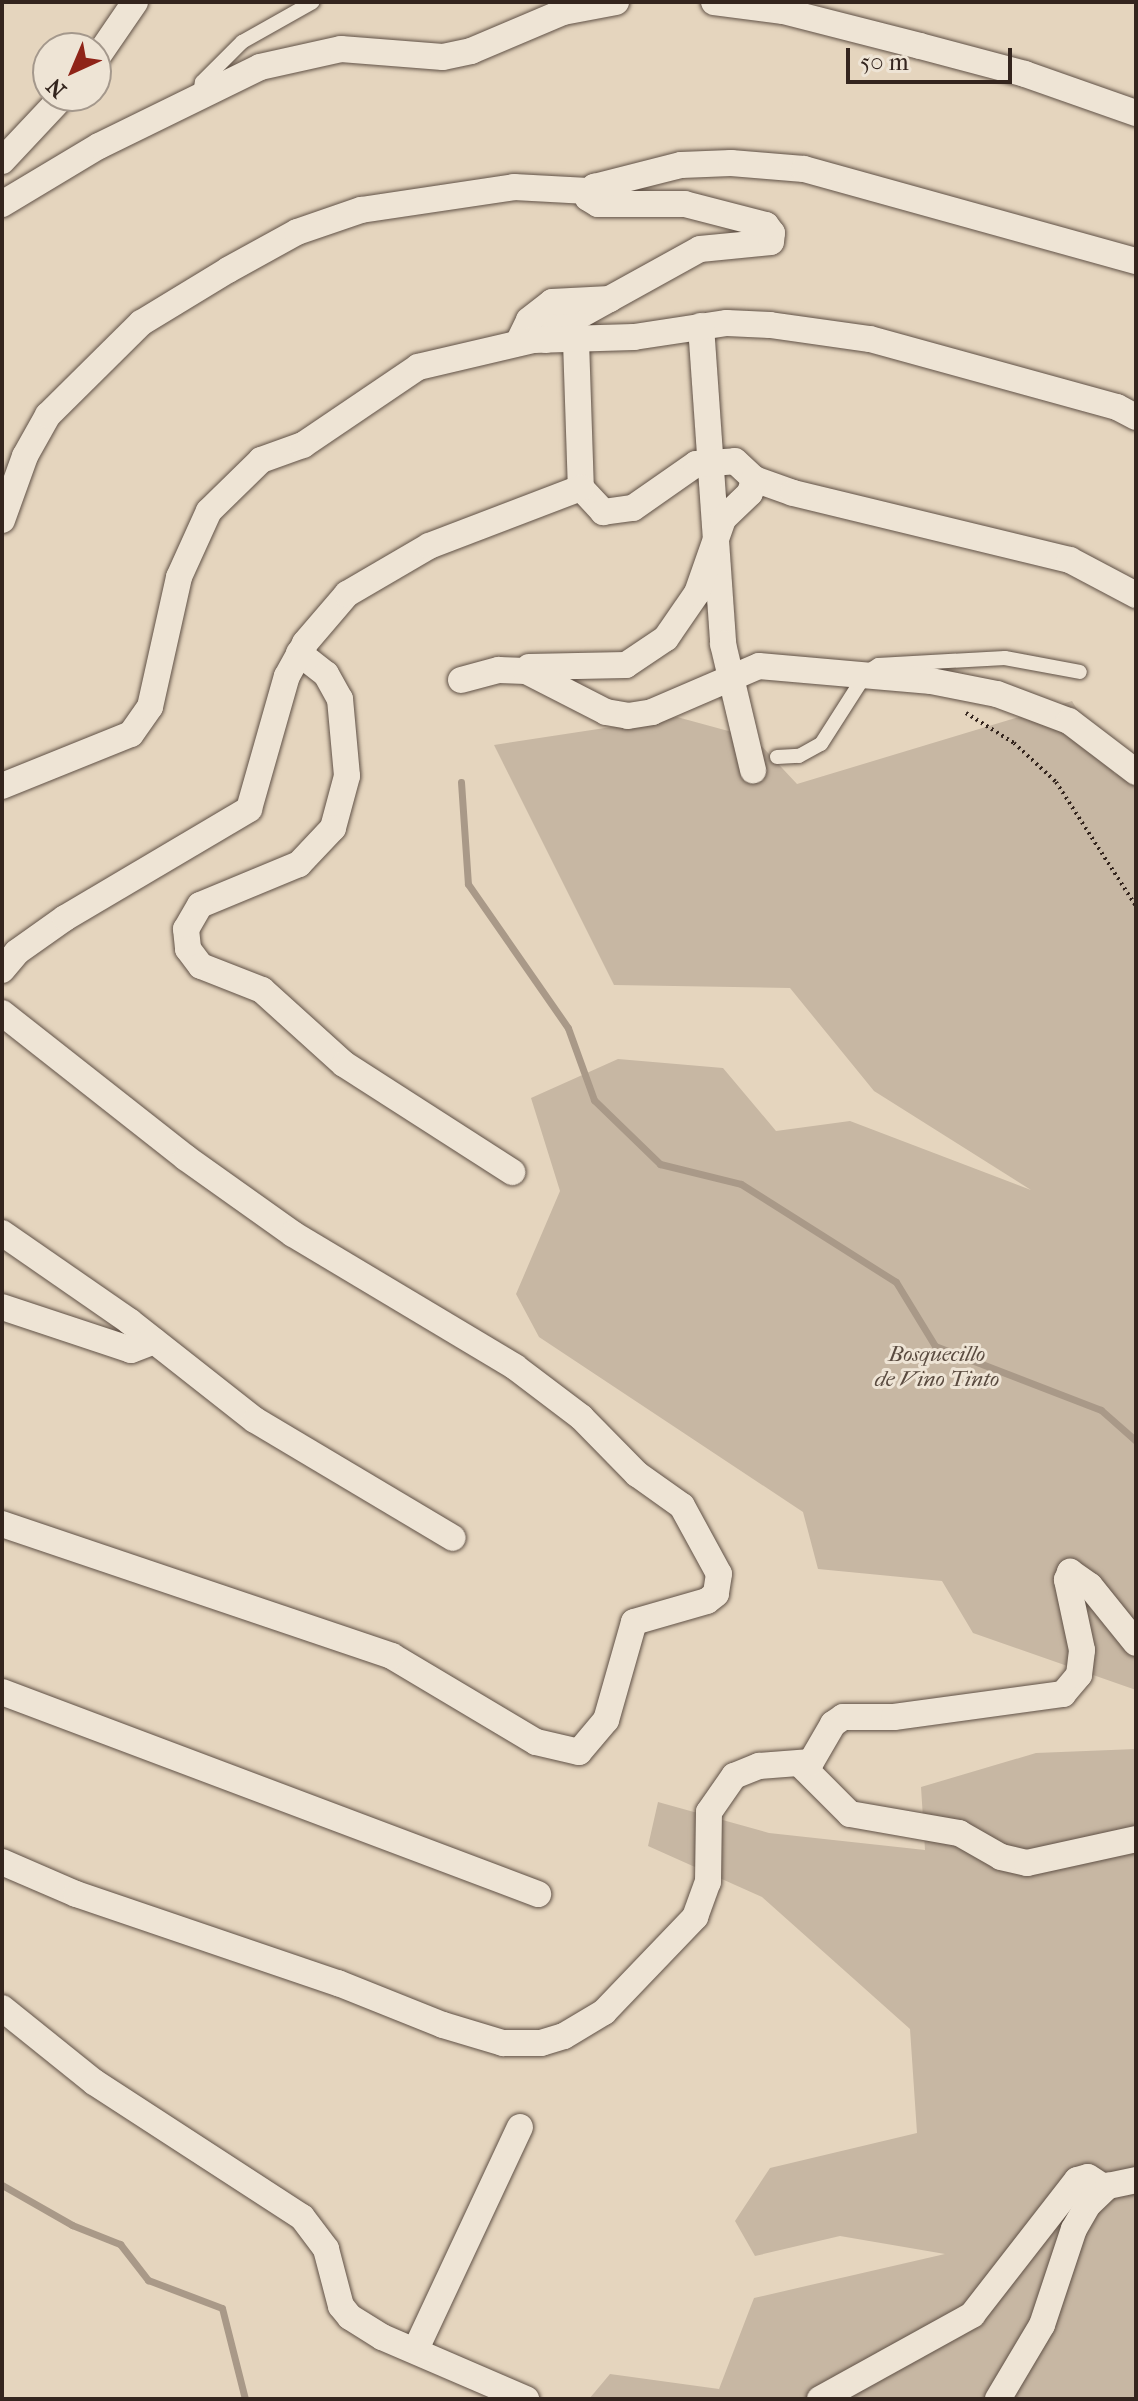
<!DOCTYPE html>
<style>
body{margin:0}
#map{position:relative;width:1138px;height:2401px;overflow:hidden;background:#e5d5be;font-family:"IM FELL French Canon",serif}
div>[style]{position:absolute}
.green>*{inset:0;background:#c7b7a3}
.stream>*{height:7px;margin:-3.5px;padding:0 3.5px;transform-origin:3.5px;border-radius:3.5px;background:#a99988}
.path>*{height:4px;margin-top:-2px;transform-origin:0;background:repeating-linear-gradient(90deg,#34251e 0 2px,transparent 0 6px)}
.roads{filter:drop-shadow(0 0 2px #605146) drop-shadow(0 0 2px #605146)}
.service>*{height:14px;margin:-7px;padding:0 7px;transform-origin:7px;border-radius:7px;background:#eee4d5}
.minor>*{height:26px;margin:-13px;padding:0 13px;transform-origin:13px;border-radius:13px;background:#eee4d5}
span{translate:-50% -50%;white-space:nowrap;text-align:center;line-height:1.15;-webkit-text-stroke:6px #eee4d5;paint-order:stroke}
.park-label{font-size:22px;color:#594a3f;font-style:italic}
.frame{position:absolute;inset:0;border:4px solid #34251e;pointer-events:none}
.north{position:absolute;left:32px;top:32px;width:80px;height:80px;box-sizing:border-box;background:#eee4d5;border:2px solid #a4988c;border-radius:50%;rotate:224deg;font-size:22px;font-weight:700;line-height:32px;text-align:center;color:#34251e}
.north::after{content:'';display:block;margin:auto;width:28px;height:36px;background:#8f2418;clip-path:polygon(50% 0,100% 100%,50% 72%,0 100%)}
.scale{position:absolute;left:846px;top:48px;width:166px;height:36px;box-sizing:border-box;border:4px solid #34251e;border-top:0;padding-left:10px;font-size:24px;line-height:28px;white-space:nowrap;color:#34251e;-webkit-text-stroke:6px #eee4d5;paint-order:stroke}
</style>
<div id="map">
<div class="green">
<i style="clip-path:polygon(1072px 701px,1115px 774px,1136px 776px,1136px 1690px,973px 1633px,942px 1581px,818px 1569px,803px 1512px,539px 1337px,516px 1294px,560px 1191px,531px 1098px,618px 1059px,723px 1068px,776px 1131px,850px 1121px,1031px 1190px,874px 1091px,790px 988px,614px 985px,494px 745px,677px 717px,754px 738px,797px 784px)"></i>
<i style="clip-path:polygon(1136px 1749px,1136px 2399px,589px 2399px,610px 2374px,719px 2389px,754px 2298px,945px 2254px,840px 2236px,755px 2256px,735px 2221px,770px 2168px,917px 2133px,910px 2029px,762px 1897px,648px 1846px,658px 1802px,769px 1833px,925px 1850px,921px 1787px,1036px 1753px)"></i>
</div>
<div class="stream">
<i style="left:461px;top:782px;width:102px;rotate:86.1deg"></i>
<i style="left:468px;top:884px;width:175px;rotate:55.2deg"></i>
<i style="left:568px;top:1028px;width:77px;rotate:70.1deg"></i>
<i style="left:594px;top:1100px;width:92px;rotate:44.1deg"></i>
<i style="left:660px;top:1164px;width:83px;rotate:13.9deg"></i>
<i style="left:741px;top:1184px;width:183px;rotate:32.3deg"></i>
<i style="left:896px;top:1282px;width:75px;rotate:58.6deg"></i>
<i style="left:935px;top:1346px;width:178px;rotate:21.1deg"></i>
<i style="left:1101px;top:1410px;width:47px;rotate:41.5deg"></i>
<i style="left:2px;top:2185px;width:81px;rotate:29.7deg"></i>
<i style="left:72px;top:2225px;width:52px;rotate:21.6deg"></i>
<i style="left:120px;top:2244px;width:46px;rotate:52.1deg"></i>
<i style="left:148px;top:2280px;width:79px;rotate:20.7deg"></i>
<i style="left:222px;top:2308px;width:94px;rotate:75.8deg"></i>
</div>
<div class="path">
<i style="left:966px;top:713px;width:57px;rotate:32deg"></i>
<i style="left:1014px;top:743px;width:57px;rotate:42.9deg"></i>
<i style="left:1056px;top:782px;width:148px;rotate:57.2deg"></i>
</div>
<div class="roads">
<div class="service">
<i style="left:200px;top:94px;width:12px;rotate:-81deg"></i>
<i style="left:202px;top:82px;width:57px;rotate:-45deg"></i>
<i style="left:242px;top:42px;width:81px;rotate:-29.4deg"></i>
<i style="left:777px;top:757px;width:22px;rotate:-3deg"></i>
<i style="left:799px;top:756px;width:25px;rotate:-29deg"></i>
<i style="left:821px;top:744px;width:85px;rotate:-57.4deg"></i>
<i style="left:867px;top:672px;width:13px;rotate:-32deg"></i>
<i style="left:878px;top:665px;width:127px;rotate:-3.2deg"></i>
<i style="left:1005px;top:658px;width:76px;rotate:10.6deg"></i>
</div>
<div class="minor">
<i style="left:714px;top:2px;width:70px;rotate:7.4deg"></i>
<i style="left:783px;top:11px;width:141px;rotate:14.3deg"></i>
<i style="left:920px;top:46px;width:109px;rotate:14.9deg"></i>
<i style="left:1025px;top:74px;width:118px;rotate:19.4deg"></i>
<i style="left:96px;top:59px;width:69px;rotate:-55.6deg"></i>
<i style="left:2px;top:161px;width:89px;rotate:-46.8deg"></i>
<i style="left:2px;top:204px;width:113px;rotate:-30.9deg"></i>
<i style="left:99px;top:146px;width:179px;rotate:-26.1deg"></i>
<i style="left:260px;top:67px;width:83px;rotate:-12.5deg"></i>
<i style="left:341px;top:49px;width:102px;rotate:4.5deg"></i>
<i style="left:443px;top:57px;width:29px;rotate:-12deg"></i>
<i style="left:471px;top:51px;width:100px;rotate:-23deg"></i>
<i style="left:563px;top:12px;width:54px;rotate:-10.7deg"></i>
<i style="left:701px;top:326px;width:319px;rotate:86deg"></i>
<i style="left:723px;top:644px;width:130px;rotate:76.6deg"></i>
<i style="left:546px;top:340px;width:16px;rotate:-47deg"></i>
<i style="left:557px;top:328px;width:163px;rotate:-28.9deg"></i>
<i style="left:700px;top:249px;width:71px;rotate:-5.6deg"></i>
<i style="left:771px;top:242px;width:9px;rotate:-84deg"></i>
<i style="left:772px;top:233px;width:10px;rotate:-127deg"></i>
<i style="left:766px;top:225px;width:84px;rotate:-165.5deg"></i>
<i style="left:685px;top:204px;width:87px;rotate:180deg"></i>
<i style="left:598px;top:204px;width:12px;rotate:-149deg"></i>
<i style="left:588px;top:198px;width:13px;rotate:-61deg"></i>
<i style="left:594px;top:187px;width:90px;rotate:-14.2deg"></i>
<i style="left:681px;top:165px;width:50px;rotate:-2.3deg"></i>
<i style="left:731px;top:163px;width:73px;rotate:4.7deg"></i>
<i style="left:804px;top:169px;width:345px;rotate:15.5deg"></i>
<i style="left:576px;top:341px;width:147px;rotate:88.1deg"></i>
<i style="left:581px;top:488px;width:33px;rotate:47deg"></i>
<i style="left:603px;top:512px;width:30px;rotate:-8deg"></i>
<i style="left:633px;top:508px;width:77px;rotate:-34.9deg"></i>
<i style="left:696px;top:464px;width:39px;rotate:-4deg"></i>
<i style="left:735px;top:461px;width:26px;rotate:43deg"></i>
<i style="left:754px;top:479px;width:41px;rotate:19.7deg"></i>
<i style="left:793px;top:493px;width:285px;rotate:13.6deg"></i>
<i style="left:1070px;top:560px;width:75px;rotate:27.9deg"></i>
<i style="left:518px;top:343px;width:25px;rotate:-64deg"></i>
<i style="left:529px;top:320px;width:29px;rotate:-38deg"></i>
<i style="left:552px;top:302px;width:58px;rotate:-3deg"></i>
<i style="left:2px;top:520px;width:68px;rotate:-70.2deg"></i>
<i style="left:25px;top:456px;width:47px;rotate:-60.7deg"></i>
<i style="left:48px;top:415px;width:131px;rotate:-44.7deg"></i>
<i style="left:141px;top:323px;width:102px;rotate:-31.3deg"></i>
<i style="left:228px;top:270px;width:79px;rotate:-28.8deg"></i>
<i style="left:297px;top:232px;width:68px;rotate:-19deg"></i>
<i style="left:361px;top:210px;width:155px;rotate:-8.5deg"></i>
<i style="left:514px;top:187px;width:74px;rotate:3.1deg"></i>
<i style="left:299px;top:653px;width:34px;rotate:38deg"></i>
<i style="left:326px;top:674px;width:29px;rotate:61deg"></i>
<i style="left:340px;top:699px;width:77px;rotate:84.8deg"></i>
<i style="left:347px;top:776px;width:54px;rotate:105.1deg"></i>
<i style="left:333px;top:828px;width:50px;rotate:133.4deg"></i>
<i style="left:299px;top:864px;width:107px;rotate:157.5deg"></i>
<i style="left:200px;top:905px;width:28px;rotate:120deg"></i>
<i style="left:186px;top:929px;width:20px;rotate:84deg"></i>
<i style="left:188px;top:949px;width:21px;rotate:53deg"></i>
<i style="left:201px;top:966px;width:66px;rotate:21.5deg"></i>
<i style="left:262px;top:990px;width:110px;rotate:42.1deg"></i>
<i style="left:344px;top:1064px;width:200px;rotate:32.7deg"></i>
<i style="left:529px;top:667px;width:97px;rotate:-1.2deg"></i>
<i style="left:626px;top:665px;width:48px;rotate:-34deg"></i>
<i style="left:666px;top:638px;width:55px;rotate:-55.4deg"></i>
<i style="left:697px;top:593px;width:78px;rotate:-70.6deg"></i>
<i style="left:723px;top:519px;width:37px;rotate:-44deg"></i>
<i style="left:750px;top:493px;width:15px;rotate:-74deg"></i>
<i style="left:461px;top:680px;width:39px;rotate:-15deg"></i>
<i style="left:499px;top:670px;width:27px;rotate:2deg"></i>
<i style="left:526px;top:671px;width:90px;rotate:27.1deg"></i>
<i style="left:606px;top:712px;width:22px;rotate:10deg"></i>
<i style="left:628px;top:716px;width:24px;rotate:-9deg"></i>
<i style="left:652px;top:712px;width:116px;rotate:-23.3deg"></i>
<i style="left:759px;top:666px;width:173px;rotate:5deg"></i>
<i style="left:931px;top:681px;width:67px;rotate:11.1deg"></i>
<i style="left:997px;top:694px;width:77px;rotate:20.6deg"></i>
<i style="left:1069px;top:721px;width:84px;rotate:37.3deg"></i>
<i style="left:2px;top:786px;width:139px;rotate:-22deg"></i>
<i style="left:131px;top:734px;width:33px;rotate:-55deg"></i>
<i style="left:150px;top:707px;width:133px;rotate:-77.4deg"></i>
<i style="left:179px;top:577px;width:72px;rotate:-65.6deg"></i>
<i style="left:209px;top:511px;width:73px;rotate:-44.4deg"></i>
<i style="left:261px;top:460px;width:45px;rotate:-19.7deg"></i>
<i style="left:303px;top:445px;width:139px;rotate:-34.1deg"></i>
<i style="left:418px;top:367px;width:118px;rotate:-13.2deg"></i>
<i style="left:533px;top:340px;width:101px;rotate:-1.7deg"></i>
<i style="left:634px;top:337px;width:94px;rotate:-8.6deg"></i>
<i style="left:727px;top:323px;width:43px;rotate:2.7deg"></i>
<i style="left:770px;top:325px;width:101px;rotate:8deg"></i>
<i style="left:870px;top:339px;width:256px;rotate:15.4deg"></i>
<i style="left:1117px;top:407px;width:21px;rotate:28deg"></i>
<i style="left:2px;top:970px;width:23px;rotate:-50deg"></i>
<i style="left:17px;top:952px;width:59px;rotate:-35.3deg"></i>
<i style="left:65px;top:918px;width:214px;rotate:-30.6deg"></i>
<i style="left:249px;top:809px;width:138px;rotate:-74.1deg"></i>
<i style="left:287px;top:676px;width:38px;rotate:-61deg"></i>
<i style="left:305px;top:643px;width:65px;rotate:-49.4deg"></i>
<i style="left:347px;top:594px;width:95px;rotate:-30.3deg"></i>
<i style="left:429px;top:546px;width:163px;rotate:-20.9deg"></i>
<i style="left:2px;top:1013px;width:234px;rotate:38.2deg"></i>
<i style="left:186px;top:1158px;width:131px;rotate:35.4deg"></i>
<i style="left:293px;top:1234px;width:259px;rotate:30.9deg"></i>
<i style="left:515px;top:1367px;width:83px;rotate:37.1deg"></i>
<i style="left:581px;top:1417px;width:80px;rotate:45.5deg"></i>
<i style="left:637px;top:1474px;width:55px;rotate:35.4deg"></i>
<i style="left:682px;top:1506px;width:77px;rotate:61.4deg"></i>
<i style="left:719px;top:1574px;width:20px;rotate:99deg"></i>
<i style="left:716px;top:1594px;width:11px;rotate:142deg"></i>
<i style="left:707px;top:1601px;width:76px;rotate:164deg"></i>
<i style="left:634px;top:1622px;width:102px;rotate:105.9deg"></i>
<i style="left:606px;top:1720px;width:42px;rotate:130.2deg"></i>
<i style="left:579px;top:1752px;width:44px;rotate:-166.9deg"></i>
<i style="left:536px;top:1742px;width:168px;rotate:-149.2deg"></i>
<i style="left:392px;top:1656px;width:412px;rotate:-161.3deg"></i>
<i style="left:2px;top:1233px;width:155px;rotate:34.7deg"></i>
<i style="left:129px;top:1321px;width:160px;rotate:38.2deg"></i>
<i style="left:255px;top:1420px;width:230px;rotate:30.8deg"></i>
<i style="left:2px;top:1307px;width:136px;rotate:18.4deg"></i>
<i style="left:131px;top:1350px;width:25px;rotate:-21deg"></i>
<i style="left:2px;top:1692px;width:573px;rotate:20.65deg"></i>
<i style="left:802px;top:1766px;width:68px;rotate:45deg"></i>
<i style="left:850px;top:1814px;width:111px;rotate:9.9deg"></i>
<i style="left:959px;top:1833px;width:48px;rotate:29.7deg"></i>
<i style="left:1001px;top:1857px;width:27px;rotate:13deg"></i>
<i style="left:1027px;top:1863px;width:112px;rotate:-12.4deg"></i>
<i style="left:2px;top:1862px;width:81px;rotate:23.4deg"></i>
<i style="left:76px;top:1894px;width:277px;rotate:18.8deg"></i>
<i style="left:338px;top:1983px;width:113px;rotate:21.8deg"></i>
<i style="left:443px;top:2025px;width:63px;rotate:16.7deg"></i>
<i style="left:503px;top:2043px;width:38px"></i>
<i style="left:541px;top:2043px;width:24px;rotate:-17deg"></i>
<i style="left:564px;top:2036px;width:47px;rotate:-31deg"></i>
<i style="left:604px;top:2012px;width:132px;rotate:-46.2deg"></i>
<i style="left:695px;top:1917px;width:37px;rotate:-70deg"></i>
<i style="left:708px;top:1882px;width:70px;rotate:-89.2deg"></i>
<i style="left:709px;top:1812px;width:44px;rotate:-55.2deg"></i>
<i style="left:734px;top:1776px;width:27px;rotate:-22deg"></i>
<i style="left:759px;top:1766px;width:52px;rotate:-4.4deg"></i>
<i style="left:811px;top:1762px;width:44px;rotate:-59.9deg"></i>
<i style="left:833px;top:1724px;width:12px;rotate:-35deg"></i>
<i style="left:843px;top:1717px;width:51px"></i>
<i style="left:894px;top:1717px;width:171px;rotate:-7.8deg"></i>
<i style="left:1063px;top:1694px;width:25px;rotate:-50deg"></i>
<i style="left:1079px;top:1675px;width:25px;rotate:-83deg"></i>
<i style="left:1082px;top:1650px;width:72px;rotate:-102.1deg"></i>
<i style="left:1067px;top:1580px;width:9px;rotate:-69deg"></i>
<i style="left:1070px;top:1572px;width:24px;rotate:35deg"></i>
<i style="left:1090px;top:1586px;width:73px;rotate:51.1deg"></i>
<i style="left:2px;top:2008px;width:118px;rotate:38.8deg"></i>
<i style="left:94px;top:2082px;width:248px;rotate:33deg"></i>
<i style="left:302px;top:2217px;width:40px;rotate:53deg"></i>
<i style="left:326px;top:2249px;width:59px;rotate:75.3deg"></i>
<i style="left:341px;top:2306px;width:14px;rotate:51deg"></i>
<i style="left:350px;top:2317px;width:38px;rotate:32deg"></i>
<i style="left:382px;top:2337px;width:157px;rotate:23.3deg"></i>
<i style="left:416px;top:2349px;width:245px;rotate:-64.9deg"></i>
<i style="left:820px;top:2399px;width:174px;rotate:-28.9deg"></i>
<i style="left:972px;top:2315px;width:171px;rotate:-52.1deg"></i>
<i style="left:1077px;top:2180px;width:11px;rotate:-15deg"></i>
<i style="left:1088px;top:2177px;width:20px;rotate:33deg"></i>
<i style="left:998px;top:2399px;width:86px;rotate:-59.3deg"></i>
<i style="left:1042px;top:2325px;width:101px;rotate:-71.6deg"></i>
<i style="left:1074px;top:2229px;width:28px;rotate:-60deg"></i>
<i style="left:1088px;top:2205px;width:28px;rotate:-44deg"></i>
<i style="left:1108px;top:2186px;width:29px;rotate:-12deg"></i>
</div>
</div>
<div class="park-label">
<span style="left:937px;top:1367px">Bosquecillo<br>de Vino Tinto</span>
</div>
<div class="frame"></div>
<div class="north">N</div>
<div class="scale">50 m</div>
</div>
